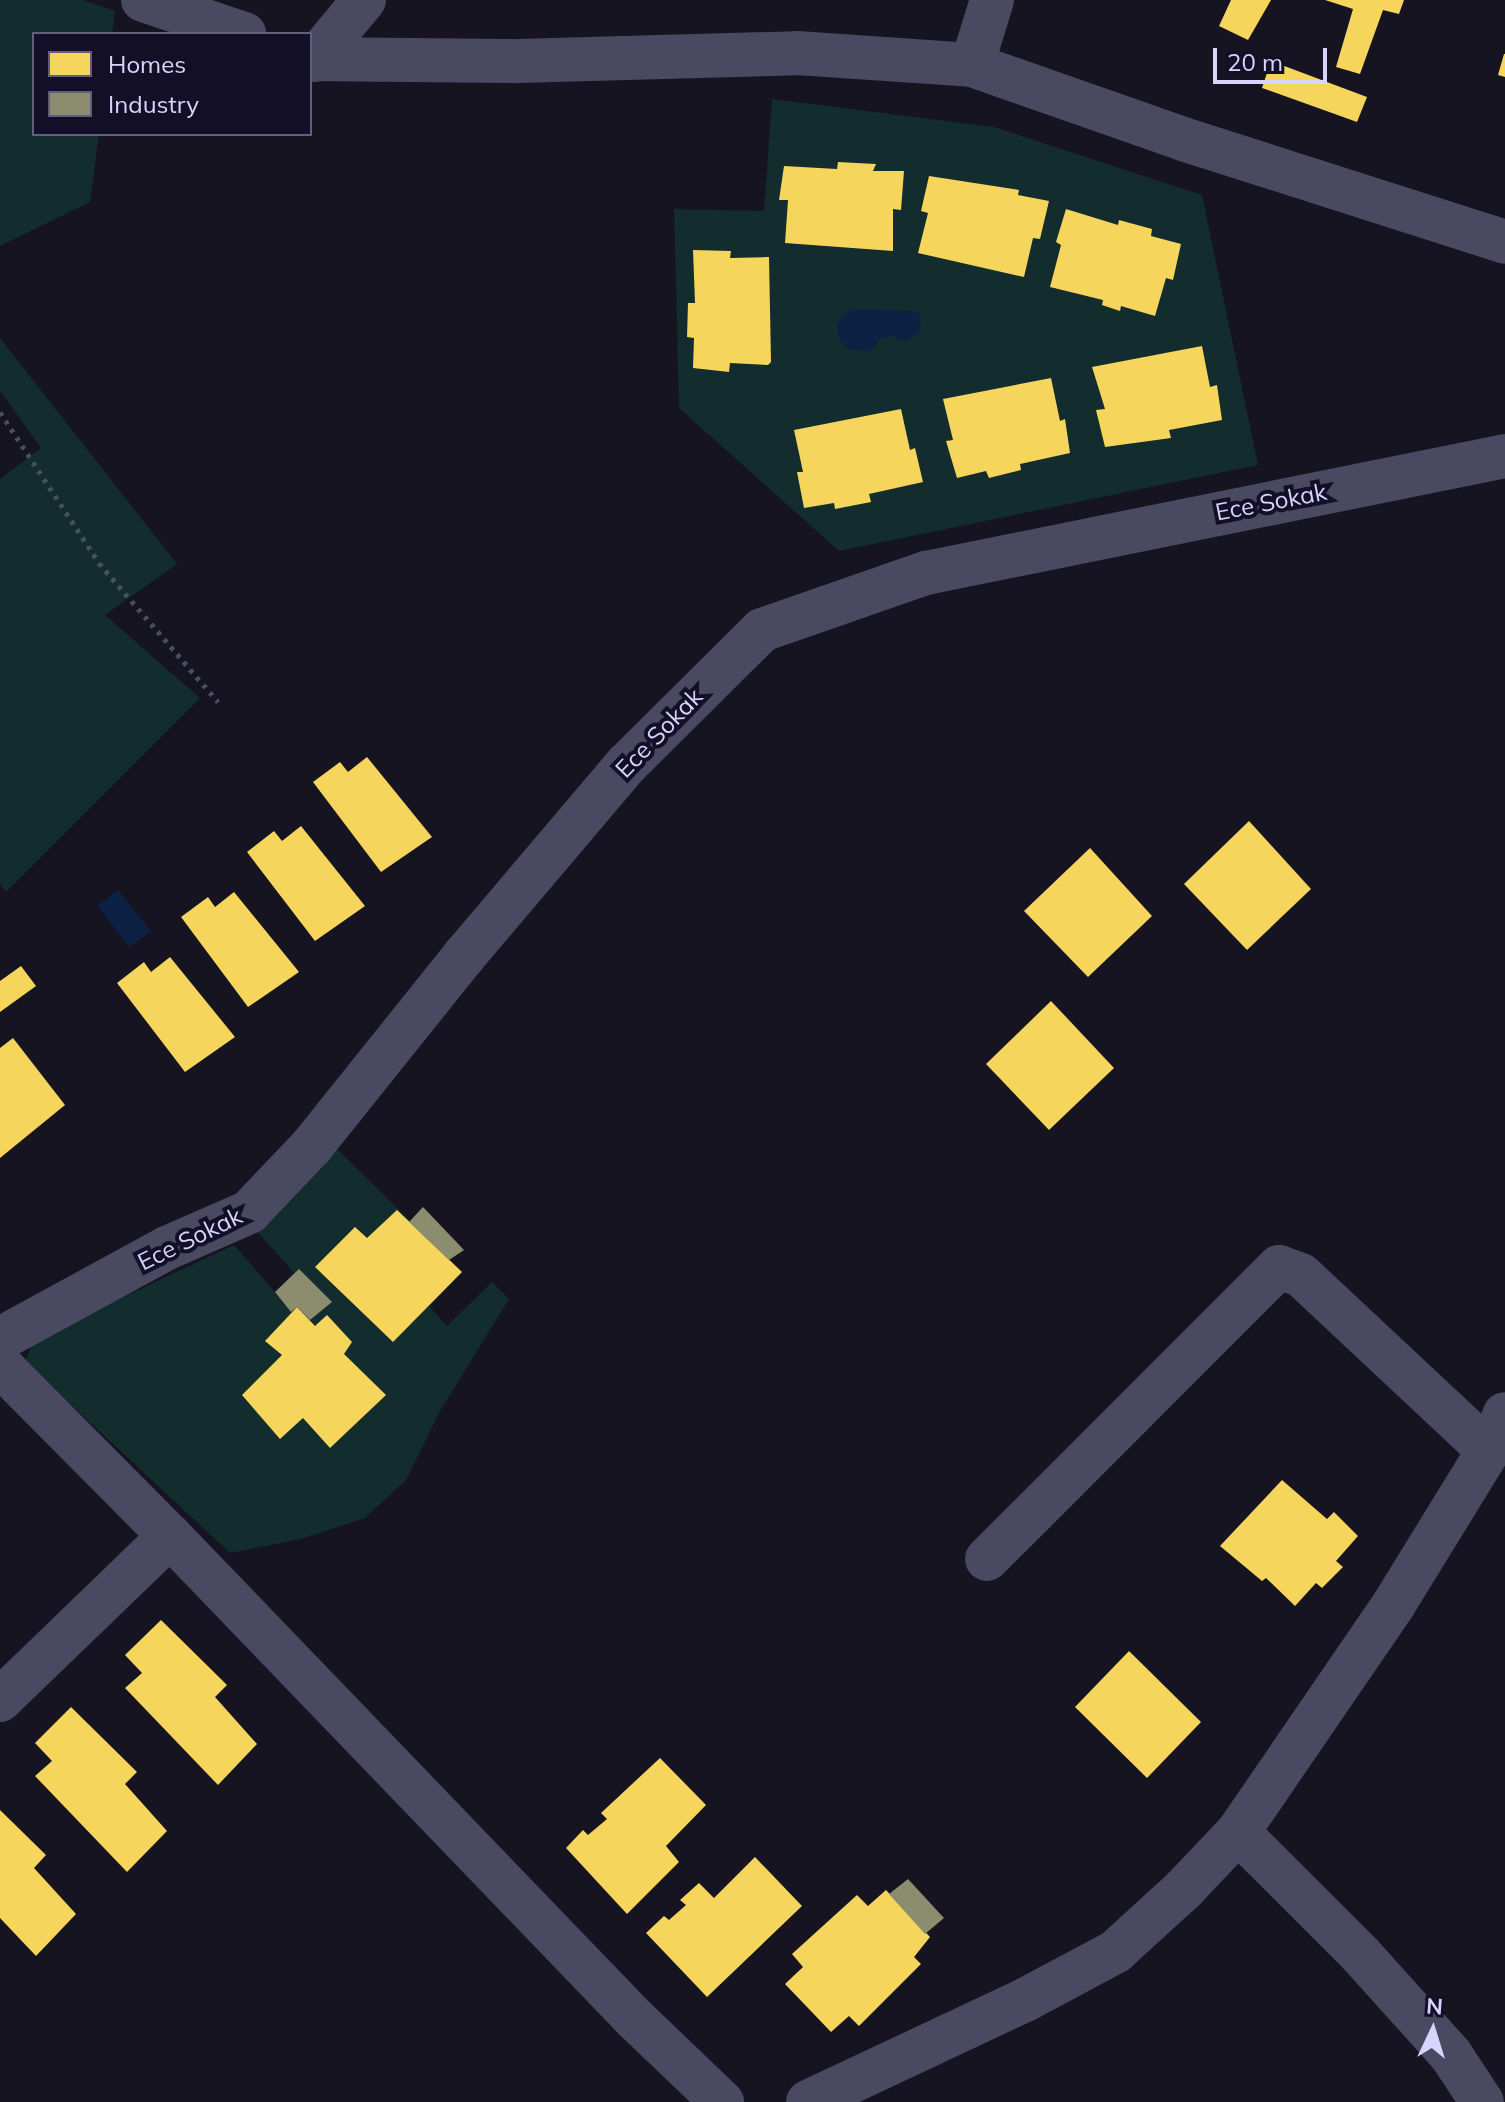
<!DOCTYPE html>
<style>
body{margin:0}
#map{position:relative;width:1505px;height:2102px;overflow:hidden;background:#161421;font-family:Mulish,sans-serif}
div>[style]{position:absolute}
.green>*{inset:0;background:#132c2d}
.water>*{inset:0;background:#0d2144}
.homes>*{inset:0;background:#f6d55c}
.industry>*{inset:0;background:#8c8c6e}
.path>*{height:5px;margin-top:-2.5px;transform-origin:0;background:repeating-linear-gradient(90deg,#44505f 0 4px,transparent 0 10px)}
.minor>*{height:44px;margin:-22px;padding:0 22px;transform-origin:22px;border-radius:22px;background:#4a4962}
span{translate:-50% -50%;white-space:nowrap;text-align:center;line-height:1.15;-webkit-text-stroke:8px #130f26;paint-order:stroke}
.street-label{font-size:24px;color:#d9d4ff}
.legend{position:absolute;left:32px;top:32px;width:280px;height:104px;box-sizing:border-box;background:#130f26;border:2px solid #625e7d;margin:0;padding:10px 14px;list-style:none;font-size:24px;color:#d9d4ff}
.legend li{display:flex;align-items:center;gap:16px;height:40px}
.legend b{width:40px;border:2px solid #625e7d}
.north{position:absolute;left:1393px;top:1990px;width:80px;height:80px;-webkit-text-stroke:6px #130f26;paint-order:stroke;rotate:4deg;font-size:22px;font-weight:700;line-height:32px;text-align:center;color:#d9d4ff}
.north::after{content:'';display:block;margin:auto;width:28px;height:36px;background:#d9d4ff;clip-path:polygon(50% 0,100% 100%,50% 72%,0 100%)}
.scale{position:absolute;left:1213px;top:48px;width:114px;height:36px;box-sizing:border-box;border:4px solid #d9d4ff;border-top:0;padding-left:10px;font-size:24px;line-height:28px;white-space:nowrap;color:#d9d4ff;-webkit-text-stroke:6px #130f26;paint-order:stroke}
</style>
<div id="map">
<div class="green">
<i style="clip-path:polygon(0 0,83px 0,115px 11px,112px 34px,34px 34px,34px 134px,99px 134px,90px 202px,0 246px)"></i>
<i style="clip-path:polygon(772px 99px,994px 127px,1202px 195px,1258px 465px,839px 551px,679px 408px,674px 209px,764px 211px)"></i>
<i style="clip-path:polygon(0 338px,177px 564px,105px 615px,200px 698px,6px 892px,0 884px,0 479px,41px 448px,0 391px)"></i>
<i style="clip-path:polygon(333px 1145px,462px 1272px,429px 1306px,447px 1326px,492px 1282px,509px 1299px,440px 1411px,406px 1480px,365px 1518px,301px 1539px,230px 1553px,25px 1362px,34px 1339px,234px 1245px,275px 1292px,294px 1273px,255px 1229px)"></i>
</div>
<div class="water">
<i style="clip-path:polygon(855px 309px,914px 311px,920px 315px,921px 332px,905px 341px,892px 336px,880px 339px,870px 351px,848px 349px,839px 339px,837px 324px,844px 313px)"></i>
<i style="clip-path:polygon(118px 890px,151px 931px,130px 947px,97px 906px)"></i>
</div>
<div class="homes">
<i style="clip-path:polygon(1231px 0,1271px 0,1248px 40px,1219px 26px)"></i>
<i style="clip-path:polygon(1325px 0,1404px 0,1399px 14px,1383px 10px,1360px 74px,1336px 67px,1353px 9px)"></i>
<i style="clip-path:polygon(1504px 54px,1505px 54px,1505px 77px,1498px 75px)"></i>
<i style="clip-path:polygon(1271px 61px,1367px 97px,1357px 122px,1262px 88px)"></i>
<i style="clip-path:polygon(838px 162px,876px 164px,873px 171px,904px 171px,901px 210px,893px 209px,893px 251px,785px 243px,788px 200px,779px 200px,784px 166px,837px 169px)"></i>
<i style="clip-path:polygon(929px 176px,1019px 190px,1018px 195px,1049px 201px,1040px 239px,1033px 238px,1024px 277px,918px 253px,928px 213px,921px 211px)"></i>
<i style="clip-path:polygon(1066px 209px,1118px 225px,1119px 220px,1152px 229px,1151px 236px,1181px 244px,1173px 280px,1166px 278px,1155px 316px,1121px 306px,1120px 311px,1102px 305px,1103px 300px,1050px 287px,1061px 245px,1056px 242px)"></i>
<i style="clip-path:polygon(693px 250px,731px 251px,730px 258px,769px 257px,771px 362px,768px 365px,730px 363px,729px 372px,693px 368px,694px 338px,687px 337px,688px 303px,695px 303px)"></i>
<i style="clip-path:polygon(1202px 346px,1210px 387px,1217px 385px,1222px 420px,1169px 430px,1171px 438px,1105px 447px,1096px 410px,1105px 409px,1092px 367px)"></i>
<i style="clip-path:polygon(1051px 378px,1060px 421px,1065px 419px,1070px 453px,1020px 464px,1021px 470px,989px 478px,986px 471px,957px 478px,946px 441px,953px 440px,943px 399px)"></i>
<i style="clip-path:polygon(901px 409px,910px 450px,915px 448px,923px 482px,869px 494px,871px 502px,835px 509px,834px 503px,804px 508px,797px 472px,803px 472px,794px 430px)"></i>
<i style="clip-path:polygon(367px 757px,432px 837px,381px 872px,313px 782px,340px 762px,348px 772px)"></i>
<i style="clip-path:polygon(1249px 821px,1311px 889px,1247px 950px,1184px 884px)"></i>
<i style="clip-path:polygon(301px 826px,365px 906px,315px 941px,247px 852px,274px 831px,282px 841px)"></i>
<i style="clip-path:polygon(1090px 848px,1152px 916px,1088px 977px,1024px 911px)"></i>
<i style="clip-path:polygon(234px 892px,299px 972px,248px 1007px,181px 917px,208px 897px,215px 907px)"></i>
<i style="clip-path:polygon(170px 957px,235px 1037px,185px 1072px,117px 983px,144px 962px,151px 972px)"></i>
<i style="clip-path:polygon(21px 966px,36px 986px,0 1012px,0 981px)"></i>
<i style="clip-path:polygon(1051px 1001px,1114px 1068px,1049px 1130px,986px 1064px)"></i>
<i style="clip-path:polygon(13px 1038px,65px 1105px,0 1158px,0 1048px)"></i>
<i style="clip-path:polygon(397px 1210px,462px 1272px,393px 1342px,315px 1267px,355px 1227px,367px 1238px)"></i>
<i style="clip-path:polygon(297px 1307px,315px 1326px,327px 1315px,352px 1342px,344px 1354px,386px 1395px,330px 1448px,303px 1418px,280px 1439px,242px 1395px,282px 1355px,265px 1341px)"></i>
<i style="clip-path:polygon(1282px 1480px,1327px 1519px,1334px 1512px,1358px 1536px,1336px 1561px,1343px 1567px,1322px 1588px,1316px 1583px,1295px 1606px,1266px 1578px,1262px 1581px,1220px 1546px)"></i>
<i style="clip-path:polygon(161px 1620px,227px 1685px,215px 1697px,257px 1744px,218px 1785px,125px 1688px,142px 1673px,125px 1655px)"></i>
<i style="clip-path:polygon(1129px 1651px,1201px 1722px,1147px 1778px,1075px 1707px)"></i>
<i style="clip-path:polygon(71px 1707px,137px 1772px,125px 1784px,167px 1831px,127px 1872px,35px 1776px,52px 1761px,35px 1743px)"></i>
<i style="clip-path:polygon(660px 1758px,706px 1805px,666px 1846px,679px 1862px,627px 1914px,566px 1848px,583px 1830px,588px 1835px,607px 1819px,601px 1813px)"></i>
<i style="clip-path:polygon(0 1810px,46px 1855px,34px 1868px,76px 1914px,36px 1956px,0 1918px)"></i>
<i style="clip-path:polygon(755px 1857px,802px 1906px,707px 1997px,646px 1933px,664px 1916px,669px 1920px,686px 1905px,680px 1900px,699px 1883px,714px 1898px)"></i>
<i style="clip-path:polygon(886px 1890px,930px 1937px,914px 1957px,921px 1964px,859px 2026px,849px 2016px,831px 2032px,785px 1984px,803px 1967px,792px 1954px,857px 1895px,868px 1906px)"></i>
</div>
<div class="industry">
<i style="clip-path:polygon(423px 1207px,464px 1250px,449px 1260px,409px 1222px)"></i>
<i style="clip-path:polygon(299px 1269px,332px 1302px,310px 1320px,297px 1307px,291px 1312px,275px 1292px)"></i>
<i style="clip-path:polygon(908px 1879px,944px 1918px,925px 1934px,889px 1894px)"></i>
</div>
<div class="path">
<i style="left:0;top:412px;width:181px;rotate:56.7deg"></i>
<i style="left:99px;top:563px;width:183px;rotate:49.4deg"></i>
</div>
<div class="minor">
<i style="left:143px;top:0;width:107px;rotate:18.6deg"></i>
<i style="left:310px;top:59px;width:208px;rotate:0.6deg"></i>
<i style="left:518px;top:61px;width:279px;rotate:-1.6deg"></i>
<i style="left:797px;top:53px;width:175px;rotate:3.9deg"></i>
<i style="left:972px;top:65px;width:224px;rotate:19.3deg"></i>
<i style="left:1183px;top:139px;width:338px;rotate:17.7deg"></i>
<i style="left:314px;top:60px;width:78px;rotate:-50.2deg"></i>
<i style="left:972px;top:65px;width:68px;rotate:-72.9deg"></i>
<i style="left:0;top:1339px;width:190px;rotate:-28.6deg"></i>
<i style="left:167px;top:1248px;width:90px;rotate:-23.7deg"></i>
<i style="left:249px;top:1212px;width:90px;rotate:-46.4deg"></i>
<i style="left:311px;top:1147px;width:245px;rotate:-51.3deg"></i>
<i style="left:464px;top:956px;width:252px;rotate:-49.7deg"></i>
<i style="left:627px;top:764px;width:190px;rotate:-44.8deg"></i>
<i style="left:762px;top:630px;width:174px;rotate:-19.2deg"></i>
<i style="left:926px;top:573px;width:591px;rotate:-11.42deg"></i>
<i style="left:0;top:1365px;width:241px;rotate:45.2deg"></i>
<i style="left:170px;top:1536px;width:669px;rotate:46.09deg"></i>
<i style="left:634px;top:2018px;width:122px;rotate:43.7deg"></i>
<i style="left:987px;top:1559px;width:413px;rotate:-45deg"></i>
<i style="left:1279px;top:1267px;width:23px;rotate:20deg"></i>
<i style="left:1301px;top:1275px;width:256px;rotate:43.1deg"></i>
<i style="left:0;top:1700px;width:236px;rotate:-44deg"></i>
<i style="left:1238px;top:1832px;width:174px;rotate:45deg"></i>
<i style="left:1361px;top:1955px;width:135px;rotate:48deg"></i>
<i style="left:1451px;top:2055px;width:56px;rotate:56.6deg"></i>
<i style="left:808px;top:2102px;width:240px;rotate:-25.2deg"></i>
<i style="left:1025px;top:2000px;width:102px;rotate:-28.1deg"></i>
<i style="left:1115px;top:1952px;width:92px;rotate:-42.4deg"></i>
<i style="left:1183px;top:1890px;width:80px;rotate:-46.5deg"></i>
<i style="left:1238px;top:1832px;width:276px;rotate:-55.6deg"></i>
<i style="left:1394px;top:1604px;width:189px;rotate:-58.4deg"></i>
<i style="left:1493px;top:1443px;width:31px;rotate:-68deg"></i>
</div>
<div class="street-label">
<span style="left:1271px;top:502px;rotate:-11deg">Ece Sokak</span>
<span style="left:659px;top:733px;rotate:-46deg">Ece Sokak</span>
<span style="left:190px;top:1239px;rotate:-26deg">Ece Sokak</span>
</div>
<ul class="legend">
<li><b style="height:22px;background:#f6d55c"></b>Homes</li>
<li><b style="height:22px;background:#8c8c6e"></b>Industry</li>
</ul>
<div class="north">N</div>
<div class="scale">20 m</div>
</div>
